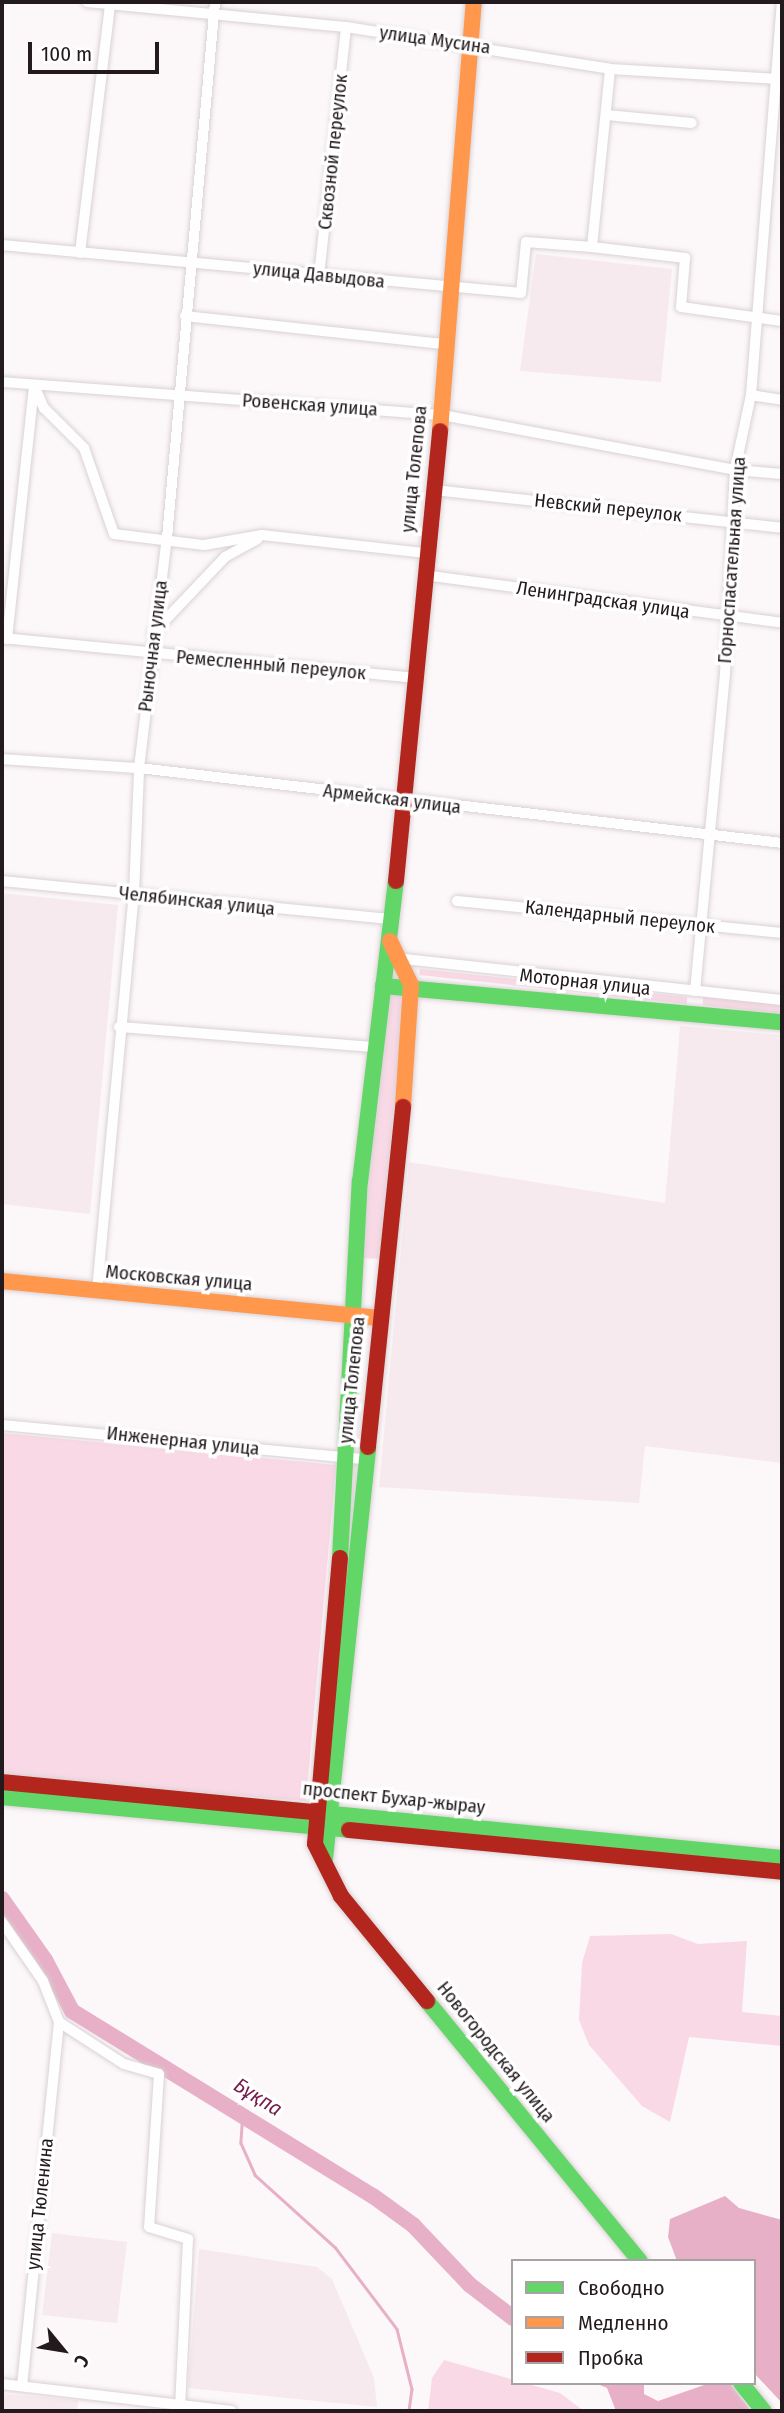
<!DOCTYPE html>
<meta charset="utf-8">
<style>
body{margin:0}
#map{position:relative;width:784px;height:2413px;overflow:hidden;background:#fcf7f9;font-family:"Fira Sans Condensed",sans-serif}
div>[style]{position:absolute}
.built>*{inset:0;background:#f7eaef}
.green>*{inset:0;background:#f9d9e6}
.water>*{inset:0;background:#e7b0c7}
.stream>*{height:2.5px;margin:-1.25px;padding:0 1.25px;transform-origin:1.25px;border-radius:1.25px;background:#e7b0c7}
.river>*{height:16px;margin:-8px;padding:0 8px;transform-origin:8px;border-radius:8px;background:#e7b0c7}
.roads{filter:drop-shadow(0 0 2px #d9d2d4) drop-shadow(0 0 2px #d9d2d4)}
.street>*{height:10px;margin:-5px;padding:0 5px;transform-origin:5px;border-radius:5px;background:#fffefe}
.fast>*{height:16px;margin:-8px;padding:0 8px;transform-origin:8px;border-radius:8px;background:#63d668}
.slow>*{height:16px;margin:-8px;padding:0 8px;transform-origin:8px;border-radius:8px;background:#ff974d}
.jam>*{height:16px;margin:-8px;padding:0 8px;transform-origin:8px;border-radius:8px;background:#b3261e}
span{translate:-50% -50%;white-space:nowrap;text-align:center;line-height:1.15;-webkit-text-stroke:7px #fff;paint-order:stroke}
.street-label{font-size:19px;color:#231a1e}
.water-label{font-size:21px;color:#751c4b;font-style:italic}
.frame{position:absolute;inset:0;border:4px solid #231a1e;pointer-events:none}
.legend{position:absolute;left:511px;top:2259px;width:245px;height:126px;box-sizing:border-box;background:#fff;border:2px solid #a7a3a5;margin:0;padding:9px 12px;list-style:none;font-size:21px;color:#231a1e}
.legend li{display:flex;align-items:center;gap:14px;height:35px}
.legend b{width:35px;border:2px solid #a7a3a5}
.north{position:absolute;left:28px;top:2315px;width:70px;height:70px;-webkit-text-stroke:5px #fff;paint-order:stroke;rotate:120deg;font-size:19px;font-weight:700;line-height:28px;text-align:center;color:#231a1e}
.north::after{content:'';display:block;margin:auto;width:24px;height:32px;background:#231a1e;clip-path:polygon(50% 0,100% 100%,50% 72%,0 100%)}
.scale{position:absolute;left:28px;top:42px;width:131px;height:32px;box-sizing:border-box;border:4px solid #231a1e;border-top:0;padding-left:9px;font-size:21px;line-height:24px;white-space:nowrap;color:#231a1e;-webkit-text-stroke:5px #fff;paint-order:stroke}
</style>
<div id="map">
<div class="built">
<i style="clip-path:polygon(536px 254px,672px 269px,661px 382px,520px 371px)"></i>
<i style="clip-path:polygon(2px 893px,118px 905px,90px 1214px,2px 1204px)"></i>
<i style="clip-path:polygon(680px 1026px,782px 1035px,782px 1463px,645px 1446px,639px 1503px,379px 1487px,409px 1162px,665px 1203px)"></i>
<i style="clip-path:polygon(52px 2233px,127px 2242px,117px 2323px,42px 2315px)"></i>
<i style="clip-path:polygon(199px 2249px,317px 2267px,332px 2279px,374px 2378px,377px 2407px,188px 2388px)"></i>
<i style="clip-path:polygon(2px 2394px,78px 2400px,77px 2411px,2px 2411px)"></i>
</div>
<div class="green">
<i style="clip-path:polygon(420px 969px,687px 997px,687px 1004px,419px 975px)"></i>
<i style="clip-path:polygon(387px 992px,405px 993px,380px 1259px,361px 1258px)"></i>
<i style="clip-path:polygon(703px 997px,782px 1005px,782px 1014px,703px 1005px)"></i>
<i style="clip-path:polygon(2px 1433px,336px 1465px,306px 1801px,2px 1777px)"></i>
<i style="clip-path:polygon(671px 1934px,698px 1944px,747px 1941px,742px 2012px,782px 2016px,782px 2046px,689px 2037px,670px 2122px,642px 2106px,589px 2045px,579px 2020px,582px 1963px,590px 1936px)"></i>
<i style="clip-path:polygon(444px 2360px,560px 2393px,584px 2411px,428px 2411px,432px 2378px)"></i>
</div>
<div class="water">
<i style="clip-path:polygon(725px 2196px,739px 2208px,782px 2220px,782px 2403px,754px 2373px,754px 2261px,677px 2261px,668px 2237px,670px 2219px)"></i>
<i style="clip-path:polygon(595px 2383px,644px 2383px,644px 2394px,658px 2401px,710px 2383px,730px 2383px,751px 2411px,616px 2411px,607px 2388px)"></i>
</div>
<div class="stream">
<i style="left:243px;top:2112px;width:31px;rotate:94deg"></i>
<i style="left:241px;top:2143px;width:35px;rotate:66deg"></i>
<i style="left:255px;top:2175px;width:108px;rotate:42deg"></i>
<i style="left:335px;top:2247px;width:103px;rotate:52.9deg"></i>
<i style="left:397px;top:2329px;width:62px;rotate:76deg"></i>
<i style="left:412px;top:2389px;width:22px;rotate:98deg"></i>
</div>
<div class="river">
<i style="left:2px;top:1899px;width:75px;rotate:54.8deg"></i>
<i style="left:45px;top:1960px;width:58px;rotate:62.1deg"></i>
<i style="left:72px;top:2011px;width:353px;rotate:31.6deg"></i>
<i style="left:373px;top:2196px;width:49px;rotate:35.9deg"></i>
<i style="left:413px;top:2225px;width:83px;rotate:46.5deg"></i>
<i style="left:470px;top:2285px;width:54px;rotate:37.5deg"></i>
</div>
<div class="roads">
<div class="street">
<i style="left:87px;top:2px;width:260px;rotate:5.5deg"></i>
<i style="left:346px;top:27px;width:267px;rotate:9deg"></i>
<i style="left:610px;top:69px;width:169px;rotate:3.4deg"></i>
<i style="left:606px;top:115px;width:86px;rotate:5.3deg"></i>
<i style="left:2px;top:245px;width:521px;rotate:5.28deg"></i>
<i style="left:521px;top:293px;width:51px;rotate:-84.4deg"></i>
<i style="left:526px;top:242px;width:66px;rotate:4.3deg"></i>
<i style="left:592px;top:247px;width:94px;rotate:6.7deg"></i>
<i style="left:685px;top:258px;width:49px;rotate:94.7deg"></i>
<i style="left:681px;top:307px;width:102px;rotate:7.9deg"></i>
<i style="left:592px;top:247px;width:179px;rotate:-84.2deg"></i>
<i style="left:80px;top:253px;width:250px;rotate:-83.1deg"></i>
<i style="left:319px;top:276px;width:250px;rotate:-83.8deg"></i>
<i style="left:185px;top:316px;width:261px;rotate:6.2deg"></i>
<i style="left:2px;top:382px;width:441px;rotate:4.3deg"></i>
<i style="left:442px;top:415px;width:298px;rotate:10.6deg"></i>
<i style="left:735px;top:470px;width:47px;rotate:4.9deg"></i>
<i style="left:751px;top:395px;width:31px;rotate:9deg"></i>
<i style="left:434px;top:490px;width:350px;rotate:6.2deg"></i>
<i style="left:424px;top:575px;width:361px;rotate:7.6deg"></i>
<i style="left:153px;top:633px;width:105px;rotate:-46.5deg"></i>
<i style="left:225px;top:557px;width:37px;rotate:-29deg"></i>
<i style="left:2px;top:638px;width:414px;rotate:5.5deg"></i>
<i style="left:7px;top:639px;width:255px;rotate:-83.9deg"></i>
<i style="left:34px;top:385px;width:25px;rotate:67deg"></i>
<i style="left:44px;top:408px;width:57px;rotate:45deg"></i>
<i style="left:84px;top:448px;width:91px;rotate:70.8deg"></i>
<i style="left:114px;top:534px;width:91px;rotate:7deg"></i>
<i style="left:204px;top:545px;width:59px;rotate:-9.8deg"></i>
<i style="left:262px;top:535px;width:165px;rotate:6.3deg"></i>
<i style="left:2px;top:759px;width:137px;rotate:3.8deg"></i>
<i style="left:139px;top:768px;width:647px;rotate:6.65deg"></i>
<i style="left:2px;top:881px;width:392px;rotate:5.6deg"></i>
<i style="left:457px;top:901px;width:327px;rotate:5.6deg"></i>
<i style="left:395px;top:958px;width:389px;rotate:6.2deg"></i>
<i style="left:695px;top:991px;width:318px;rotate:-84.6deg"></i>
<i style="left:725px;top:674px;width:204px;rotate:-87.2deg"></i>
<i style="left:735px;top:470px;width:77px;rotate:-78deg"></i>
<i style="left:751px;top:395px;width:391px;rotate:-85.5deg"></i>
<i style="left:119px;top:1027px;width:256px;rotate:4.5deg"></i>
<i style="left:97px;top:1291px;width:398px;rotate:-84.7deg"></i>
<i style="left:134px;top:895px;width:127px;rotate:-87.7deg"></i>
<i style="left:139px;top:768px;width:232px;rotate:-83.1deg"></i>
<i style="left:167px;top:538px;width:538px;rotate:-84.88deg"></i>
<i style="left:2px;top:1425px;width:365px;rotate:5.4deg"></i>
<i style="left:2px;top:1922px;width:72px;rotate:55.2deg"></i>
<i style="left:43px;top:1981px;width:44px;rotate:68.7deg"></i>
<i style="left:59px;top:2022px;width:77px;rotate:32.9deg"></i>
<i style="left:124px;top:2064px;width:36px;rotate:16deg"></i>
<i style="left:159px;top:2074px;width:153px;rotate:93.7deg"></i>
<i style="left:149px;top:2227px;width:41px;rotate:17.1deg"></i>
<i style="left:188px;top:2239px;width:172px;rotate:92.7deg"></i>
<i style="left:2px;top:2384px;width:231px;rotate:6.7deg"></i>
<i style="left:22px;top:2386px;width:366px;rotate:-84.2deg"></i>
</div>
<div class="fast">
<i style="left:383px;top:986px;width:401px;rotate:5.2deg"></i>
<i style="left:340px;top:1558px;width:377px;rotate:-87deg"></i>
<i style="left:360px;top:1182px;width:303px;rotate:-83.2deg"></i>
<i style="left:2px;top:1797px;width:349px;rotate:5.4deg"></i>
<i style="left:313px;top:1812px;width:471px;rotate:5.6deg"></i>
<i style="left:325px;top:1859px;width:414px;rotate:-84deg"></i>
<i style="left:427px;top:2001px;width:336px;rotate:50.7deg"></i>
<i style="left:741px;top:2383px;width:36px;rotate:51deg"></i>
</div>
<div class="slow">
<i style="left:440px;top:431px;width:430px;rotate:-85.5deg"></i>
<i style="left:390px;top:941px;width:49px;rotate:64.5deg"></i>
<i style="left:411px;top:985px;width:122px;rotate:93.8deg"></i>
<i style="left:2px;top:1281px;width:379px;rotate:5.6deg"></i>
</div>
<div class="jam">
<i style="left:396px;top:881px;width:452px;rotate:-84.4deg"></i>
<i style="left:368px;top:1447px;width:342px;rotate:-84.1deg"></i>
<i style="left:340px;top:1558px;width:287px;rotate:95deg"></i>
<i style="left:315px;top:1844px;width:58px;rotate:63.4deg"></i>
<i style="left:341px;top:1896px;width:136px;rotate:50.7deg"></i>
<i style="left:2px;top:1782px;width:312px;rotate:5.5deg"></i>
<i style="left:349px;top:1830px;width:435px;rotate:5.5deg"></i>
</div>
</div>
<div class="street-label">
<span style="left:435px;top:40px;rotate:8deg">улица Мусина</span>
<span style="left:333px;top:152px;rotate:-84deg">Сквозной переулок</span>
<span style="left:319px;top:275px;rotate:6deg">улица Давыдова</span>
<span style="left:310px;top:405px;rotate:4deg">Ровенская улица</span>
<span style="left:414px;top:469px;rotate:-84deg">улица Толепова</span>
<span style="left:608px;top:508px;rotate:6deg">Невский переулок</span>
<span style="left:732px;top:560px;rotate:-86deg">Горноспасательная улица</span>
<span style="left:603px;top:600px;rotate:8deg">Ленинградская улица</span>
<span style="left:153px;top:646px;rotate:-83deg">Рыночная улица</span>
<span style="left:271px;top:665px;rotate:5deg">Ремесленный переулок</span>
<span style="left:392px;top:799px;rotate:7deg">Армейская улица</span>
<span style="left:197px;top:901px;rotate:6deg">Челябинская улица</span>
<span style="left:620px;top:917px;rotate:6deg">Календарный переулок</span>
<span style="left:585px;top:982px;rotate:6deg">Моторная улица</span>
<span style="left:179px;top:1278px;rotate:5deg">Московская улица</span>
<span style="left:352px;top:1380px;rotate:-84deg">улица Толепова</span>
<span style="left:183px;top:1441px;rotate:6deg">Инженерная улица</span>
<span style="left:394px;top:1798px;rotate:6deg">проспект Бухар-жырау</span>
<span style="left:496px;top:2052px;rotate:51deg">Новогородская улица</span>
<span style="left:40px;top:2204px;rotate:-84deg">улица Тюленина</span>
</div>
<div class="water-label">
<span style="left:258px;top:2097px;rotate:32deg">Бұқпа</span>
</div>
<div class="frame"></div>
<ul class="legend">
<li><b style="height:9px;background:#63d668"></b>Свободно</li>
<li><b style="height:9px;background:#ff974d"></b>Медленно</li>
<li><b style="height:9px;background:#b3261e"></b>Пробка</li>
</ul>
<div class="north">С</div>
<div class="scale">100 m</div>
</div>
